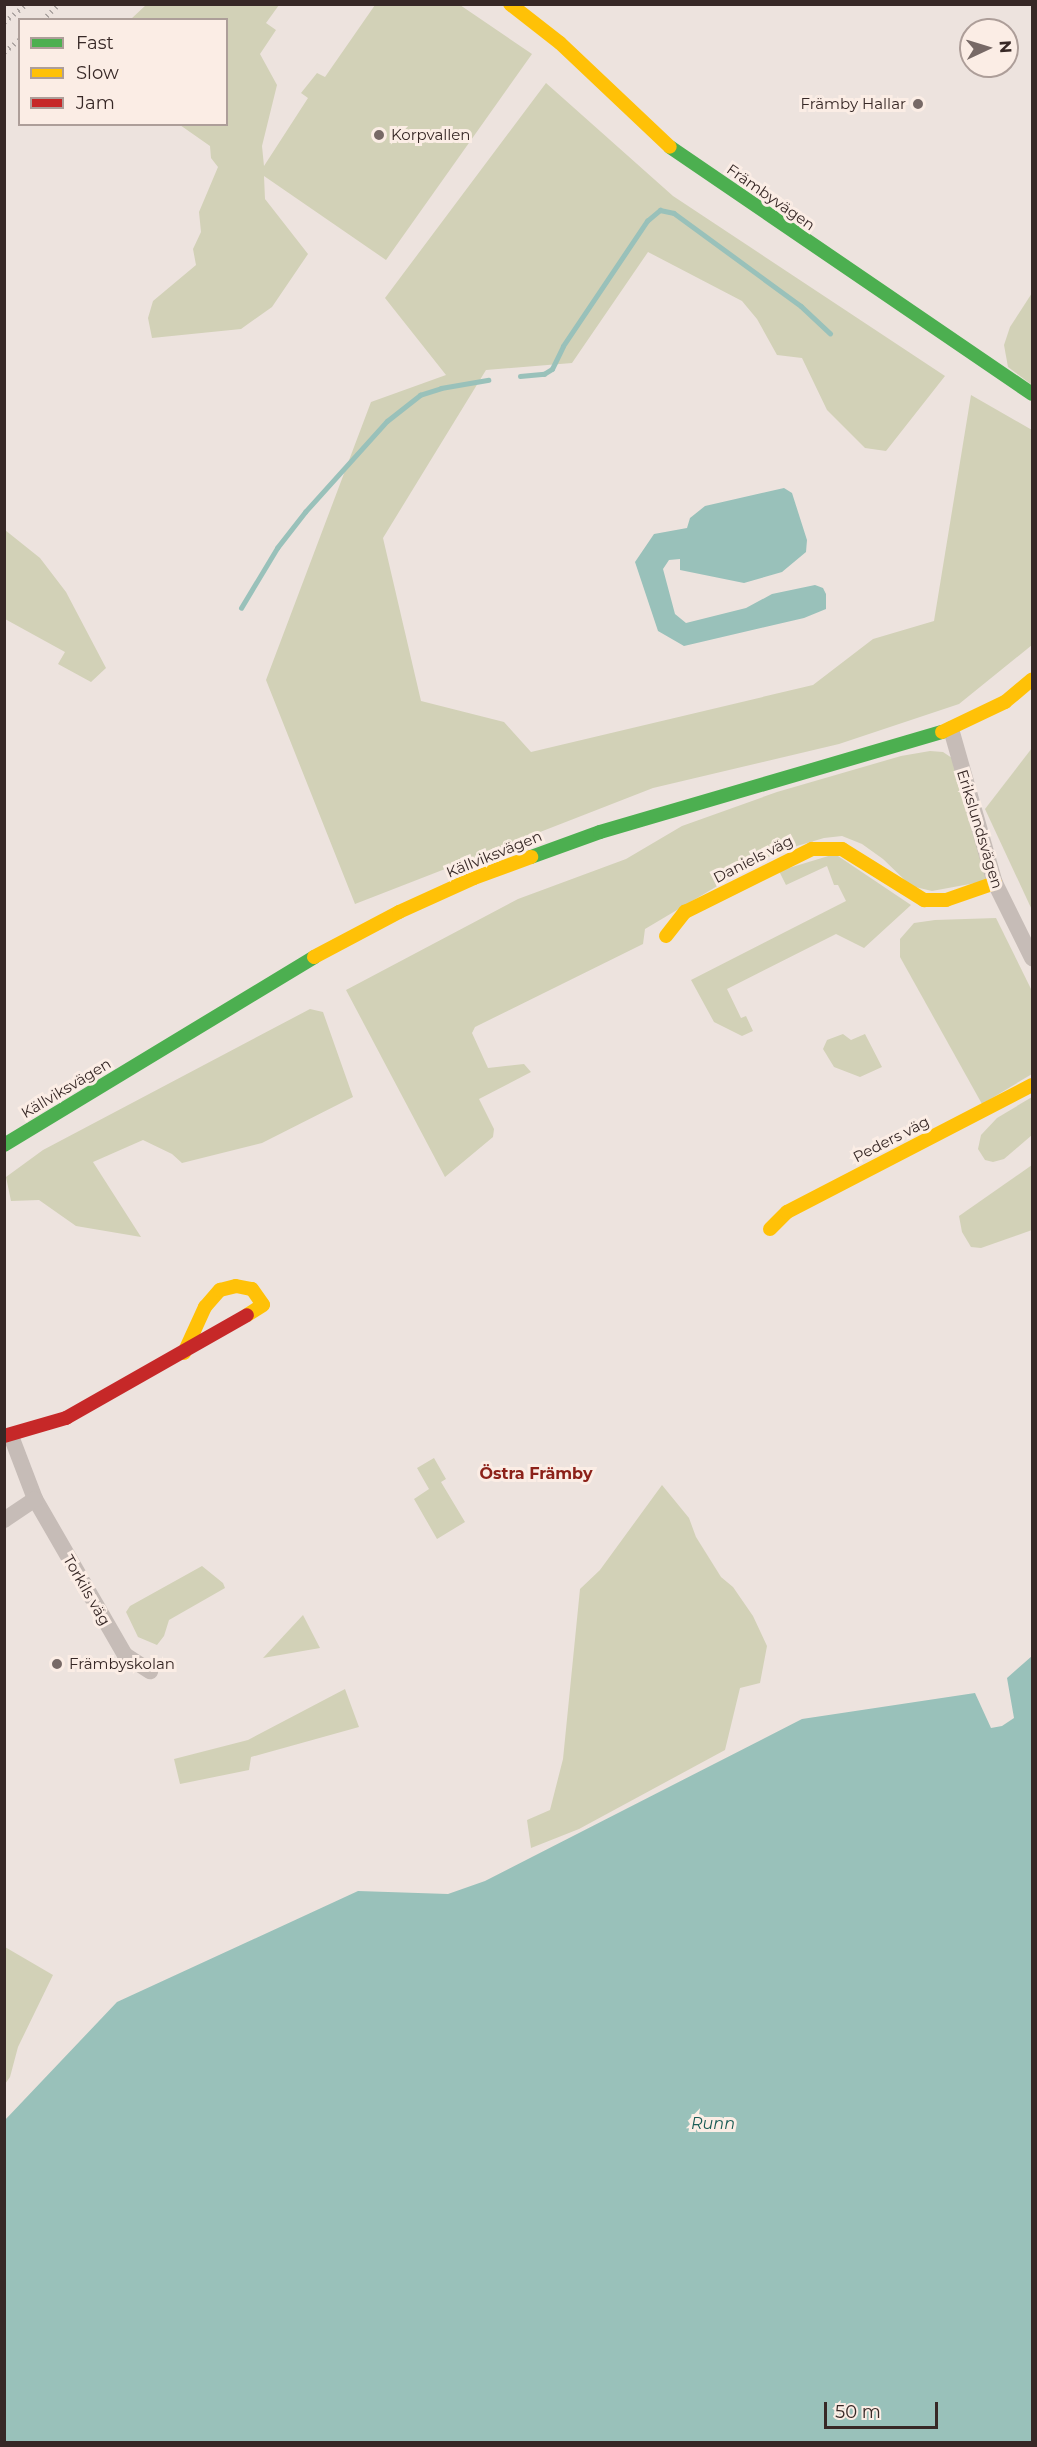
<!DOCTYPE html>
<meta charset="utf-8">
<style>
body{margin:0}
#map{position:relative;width:1037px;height:2447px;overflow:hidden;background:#ede3de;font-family:Montserrat,sans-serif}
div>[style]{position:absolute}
.green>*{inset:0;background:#d2d1b7}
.water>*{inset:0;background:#99c1ba}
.stream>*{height:4.5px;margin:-2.25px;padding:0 2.25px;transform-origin:2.25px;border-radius:2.25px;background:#99c1ba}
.street>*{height:16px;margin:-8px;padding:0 8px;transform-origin:8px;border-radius:8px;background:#c6bcb7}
.fast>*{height:14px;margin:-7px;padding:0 7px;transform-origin:7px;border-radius:7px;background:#4caf50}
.slow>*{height:14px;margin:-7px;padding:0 7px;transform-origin:7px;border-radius:7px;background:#ffc107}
.jam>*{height:14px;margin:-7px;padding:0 7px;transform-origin:7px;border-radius:7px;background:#c62828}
.rail>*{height:4.5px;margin-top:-2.25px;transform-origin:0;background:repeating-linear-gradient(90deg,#ada5a2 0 1.5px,transparent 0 6px)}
.dots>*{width:16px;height:16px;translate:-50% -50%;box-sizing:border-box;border:3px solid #fbede5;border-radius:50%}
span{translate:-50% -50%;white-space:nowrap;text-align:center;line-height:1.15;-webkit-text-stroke:6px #fbede5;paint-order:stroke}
.poi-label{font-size:15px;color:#372826}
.right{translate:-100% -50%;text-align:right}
.left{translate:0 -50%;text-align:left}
.street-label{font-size:15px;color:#372826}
.neighbourhood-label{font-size:16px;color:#8c2119;font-weight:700}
.water-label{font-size:16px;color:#185b55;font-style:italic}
.frame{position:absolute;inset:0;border:6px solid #372826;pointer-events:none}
.legend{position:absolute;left:18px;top:18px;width:210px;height:108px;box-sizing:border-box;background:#fbede5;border:2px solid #ad9e99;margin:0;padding:8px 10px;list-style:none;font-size:18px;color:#372826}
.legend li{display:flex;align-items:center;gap:12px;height:30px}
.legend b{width:30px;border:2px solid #ad9e99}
.north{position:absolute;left:959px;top:18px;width:60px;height:60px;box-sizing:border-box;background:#fbede5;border:2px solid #ad9e99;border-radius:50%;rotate:86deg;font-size:16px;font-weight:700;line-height:24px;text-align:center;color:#372826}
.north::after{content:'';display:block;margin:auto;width:21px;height:27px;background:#776966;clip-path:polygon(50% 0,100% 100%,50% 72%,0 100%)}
.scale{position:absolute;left:824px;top:2402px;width:114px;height:27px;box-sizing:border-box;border:3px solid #372826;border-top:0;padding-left:8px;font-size:18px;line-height:21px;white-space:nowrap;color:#372826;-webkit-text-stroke:4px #fbede5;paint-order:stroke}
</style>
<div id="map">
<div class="green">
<i style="clip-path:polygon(146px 5px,279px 5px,266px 23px,276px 30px,260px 54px,277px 85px,262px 146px,264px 166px,308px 98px,301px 93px,317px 73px,325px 77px,375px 5px,460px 5px,532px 54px,386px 260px,264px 176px,265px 199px,308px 254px,272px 307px,241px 329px,152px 338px,148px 318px,153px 301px,196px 265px,193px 249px,201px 232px,199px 212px,218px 167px,211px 158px,210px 146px,180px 125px,226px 124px,226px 20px,131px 19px)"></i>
<i style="clip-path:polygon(546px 83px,673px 196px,945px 376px,886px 451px,865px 448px,827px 410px,802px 358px,777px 355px,757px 319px,742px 301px,648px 252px,572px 363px,486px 370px,383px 538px,421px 701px,504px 722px,531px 752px,813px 685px,873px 639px,934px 621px,971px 395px,1032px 430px,1032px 645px,959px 704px,839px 744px,653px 788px,355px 904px,266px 680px,371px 402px,446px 375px,385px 298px)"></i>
<i style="clip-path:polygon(1032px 293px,1032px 385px,1008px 367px,1004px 345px,1010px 327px)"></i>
<i style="clip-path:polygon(5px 530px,40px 558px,66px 592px,106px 668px,91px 682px,58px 664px,65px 652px,5px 619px)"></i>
<i style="clip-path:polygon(1032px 748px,1032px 910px,985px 809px)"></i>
<i style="clip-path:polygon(930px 751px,943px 752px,958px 762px,986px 881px,932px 891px,911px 886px,883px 859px,862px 844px,842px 836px,824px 838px,780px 851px,751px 866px,645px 929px,643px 944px,475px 1027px,472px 1033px,488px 1068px,524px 1064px,531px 1072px,479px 1099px,494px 1129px,493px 1137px,445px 1177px,346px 990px,518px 899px,626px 859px,682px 826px,777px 792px,901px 756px)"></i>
<i style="clip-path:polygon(835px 854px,911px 905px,864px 948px,836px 934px,727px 989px,741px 1018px,746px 1016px,753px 1031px,742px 1036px,714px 1022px,691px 980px,846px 901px,838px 885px,834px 885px,827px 866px,786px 885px,779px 871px)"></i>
<i style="clip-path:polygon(996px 918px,1032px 991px,1032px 1074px,982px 1104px,900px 957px,900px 939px,914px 923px,935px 920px)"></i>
<i style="clip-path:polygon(310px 1009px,323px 1012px,353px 1097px,262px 1143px,182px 1163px,172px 1154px,143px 1140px,93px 1162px,141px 1237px,76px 1226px,39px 1200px,11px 1201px,6px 1177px,43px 1150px)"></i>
<i style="clip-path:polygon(843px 1034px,851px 1040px,865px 1034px,882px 1067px,860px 1077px,834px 1067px,823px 1049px,827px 1040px)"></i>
<i style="clip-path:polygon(1032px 1097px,1032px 1135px,1004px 1159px,993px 1162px,985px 1160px,978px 1149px,981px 1135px,997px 1118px)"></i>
<i style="clip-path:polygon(1032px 1165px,1032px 1230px,981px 1248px,971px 1247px,962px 1232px,959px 1216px)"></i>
<i style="clip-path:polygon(434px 1458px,446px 1479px,441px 1482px,465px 1522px,437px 1539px,414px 1499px,429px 1489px,417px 1468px)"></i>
<i style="clip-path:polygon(662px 1485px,689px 1518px,696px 1537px,721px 1577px,733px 1587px,753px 1616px,767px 1646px,760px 1683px,740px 1688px,725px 1750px,579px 1829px,531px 1848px,527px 1820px,550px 1810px,563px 1759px,580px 1589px,600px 1570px)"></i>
<i style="clip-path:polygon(202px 1566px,223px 1583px,225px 1588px,169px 1620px,164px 1636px,157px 1645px,138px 1637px,126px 1612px,130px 1606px)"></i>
<i style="clip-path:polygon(303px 1615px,320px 1648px,263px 1658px)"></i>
<i style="clip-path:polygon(345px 1689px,359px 1727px,251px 1757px,249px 1770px,180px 1784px,174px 1759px,248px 1740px)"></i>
<i style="clip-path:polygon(5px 1947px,53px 1975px,18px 2047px,10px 2077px,5px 2084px)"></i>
</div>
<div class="water">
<i style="clip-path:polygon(784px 488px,792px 493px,807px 540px,806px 552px,782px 572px,744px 583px,680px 570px,680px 559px,669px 560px,663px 569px,675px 614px,686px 623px,746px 608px,772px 594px,815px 585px,823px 588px,826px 594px,826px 609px,804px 618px,684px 646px,658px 631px,635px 562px,654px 534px,687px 528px,690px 518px,705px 506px)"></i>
<i style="clip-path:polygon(1032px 1656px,1032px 2442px,5px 2442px,5px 2120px,117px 2002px,358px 1891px,448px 1894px,485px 1881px,802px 1719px,975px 1693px,991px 1728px,1002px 1726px,1014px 1718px,1007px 1678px)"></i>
</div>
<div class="stream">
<i style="left:520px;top:376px;width:24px;rotate:-5deg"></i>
<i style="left:544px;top:374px;width:9px;rotate:-32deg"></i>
<i style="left:552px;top:369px;width:25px;rotate:-64deg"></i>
<i style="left:563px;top:346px;width:151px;rotate:-56.1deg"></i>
<i style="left:647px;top:221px;width:17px;rotate:-40deg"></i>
<i style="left:660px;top:210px;width:14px;rotate:12deg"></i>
<i style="left:674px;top:213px;width:157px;rotate:36.2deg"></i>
<i style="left:801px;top:306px;width:40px;rotate:43deg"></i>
<i style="left:241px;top:608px;width:70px;rotate:-59deg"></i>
<i style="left:277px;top:548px;width:46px;rotate:-52.1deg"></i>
<i style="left:305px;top:512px;width:122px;rotate:-48deg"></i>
<i style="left:387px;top:421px;width:42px;rotate:-38.2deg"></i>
<i style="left:420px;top:395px;width:22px;rotate:-18deg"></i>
<i style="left:441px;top:388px;width:48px;rotate:-9.7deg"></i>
</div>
<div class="street">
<i style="left:951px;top:729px;width:160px;rotate:74.1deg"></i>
<i style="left:995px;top:883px;width:84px;rotate:63.7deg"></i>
<i style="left:11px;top:1436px;width:67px;rotate:69.1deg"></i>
<i style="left:35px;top:1499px;width:180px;rotate:60deg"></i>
<i style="left:125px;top:1655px;width:30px;rotate:33deg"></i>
<i style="left:4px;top:1520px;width:37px;rotate:-34deg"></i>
</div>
<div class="fast">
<i style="left:670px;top:147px;width:438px;rotate:34.3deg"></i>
<i style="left:531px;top:857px;width:73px;rotate:-19.9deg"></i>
<i style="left:600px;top:832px;width:356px;rotate:-16.3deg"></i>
<i style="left:4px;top:1145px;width:363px;rotate:-31.2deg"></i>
</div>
<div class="slow">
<i style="left:510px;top:4px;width:63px;rotate:38deg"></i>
<i style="left:560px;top:43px;width:151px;rotate:43.4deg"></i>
<i style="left:942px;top:732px;width:70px;rotate:-25.5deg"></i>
<i style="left:1005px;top:702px;width:35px;rotate:-40deg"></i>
<i style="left:666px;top:936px;width:31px;rotate:-52deg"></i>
<i style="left:685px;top:912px;width:142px;rotate:-26.4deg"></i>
<i style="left:812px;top:849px;width:30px"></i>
<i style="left:842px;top:849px;width:97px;rotate:31.9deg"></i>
<i style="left:924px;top:900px;width:22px"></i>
<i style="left:946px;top:900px;width:52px;rotate:-19.1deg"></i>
<i style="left:314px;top:957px;width:96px;rotate:-27.9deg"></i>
<i style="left:399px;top:912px;width:82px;rotate:-24.4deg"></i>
<i style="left:474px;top:878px;width:61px;rotate:-20.2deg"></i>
<i style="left:770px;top:1229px;width:24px;rotate:-45deg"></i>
<i style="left:787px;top:1212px;width:276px;rotate:-27.4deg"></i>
<i style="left:184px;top:1353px;width:51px;rotate:-65.5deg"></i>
<i style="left:205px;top:1307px;width:23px;rotate:-49deg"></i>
<i style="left:220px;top:1290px;width:16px;rotate:-14deg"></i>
<i style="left:236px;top:1286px;width:16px;rotate:11deg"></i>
<i style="left:252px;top:1289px;width:19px;rotate:55deg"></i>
<i style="left:263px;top:1305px;width:19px;rotate:148deg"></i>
</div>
<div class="jam">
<i style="left:4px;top:1436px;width:65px;rotate:-16.2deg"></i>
<i style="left:66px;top:1418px;width:208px;rotate:-29.6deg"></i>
</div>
<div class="rail">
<i style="left:42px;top:20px;width:23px;rotate:-43deg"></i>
<i style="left:4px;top:22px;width:28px;rotate:-39deg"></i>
<i style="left:4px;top:52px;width:21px;rotate:-39deg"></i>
</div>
<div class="dots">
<i style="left:918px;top:104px;background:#776966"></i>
<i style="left:379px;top:135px;background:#776966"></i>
<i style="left:57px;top:1664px;background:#776966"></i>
</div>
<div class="poi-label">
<span class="right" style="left:906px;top:104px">Främby Hallar</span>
<span class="left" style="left:391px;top:135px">Korpvallen</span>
<span class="left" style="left:69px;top:1664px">Främbyskolan</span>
</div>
<div class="street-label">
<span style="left:771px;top:197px;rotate:35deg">Främbyvägen</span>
<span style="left:980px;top:829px;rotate:73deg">Erikslundsvägen</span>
<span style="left:494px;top:854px;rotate:-22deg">Källviksvägen</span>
<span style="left:753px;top:859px;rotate:-27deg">Daniels väg</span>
<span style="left:66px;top:1088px;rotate:-31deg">Källviksvägen</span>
<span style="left:891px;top:1139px;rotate:-27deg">Peders väg</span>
<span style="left:87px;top:1590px;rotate:60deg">Torkils väg</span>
</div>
<div class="neighbourhood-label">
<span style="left:536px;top:1474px">Östra Främby</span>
</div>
<div class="water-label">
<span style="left:713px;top:2124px">Runn</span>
</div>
<div class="frame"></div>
<ul class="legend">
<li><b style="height:8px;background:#4caf50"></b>Fast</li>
<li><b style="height:8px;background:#ffc107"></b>Slow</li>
<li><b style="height:8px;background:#c62828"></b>Jam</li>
</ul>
<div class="north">N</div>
<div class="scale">50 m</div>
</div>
